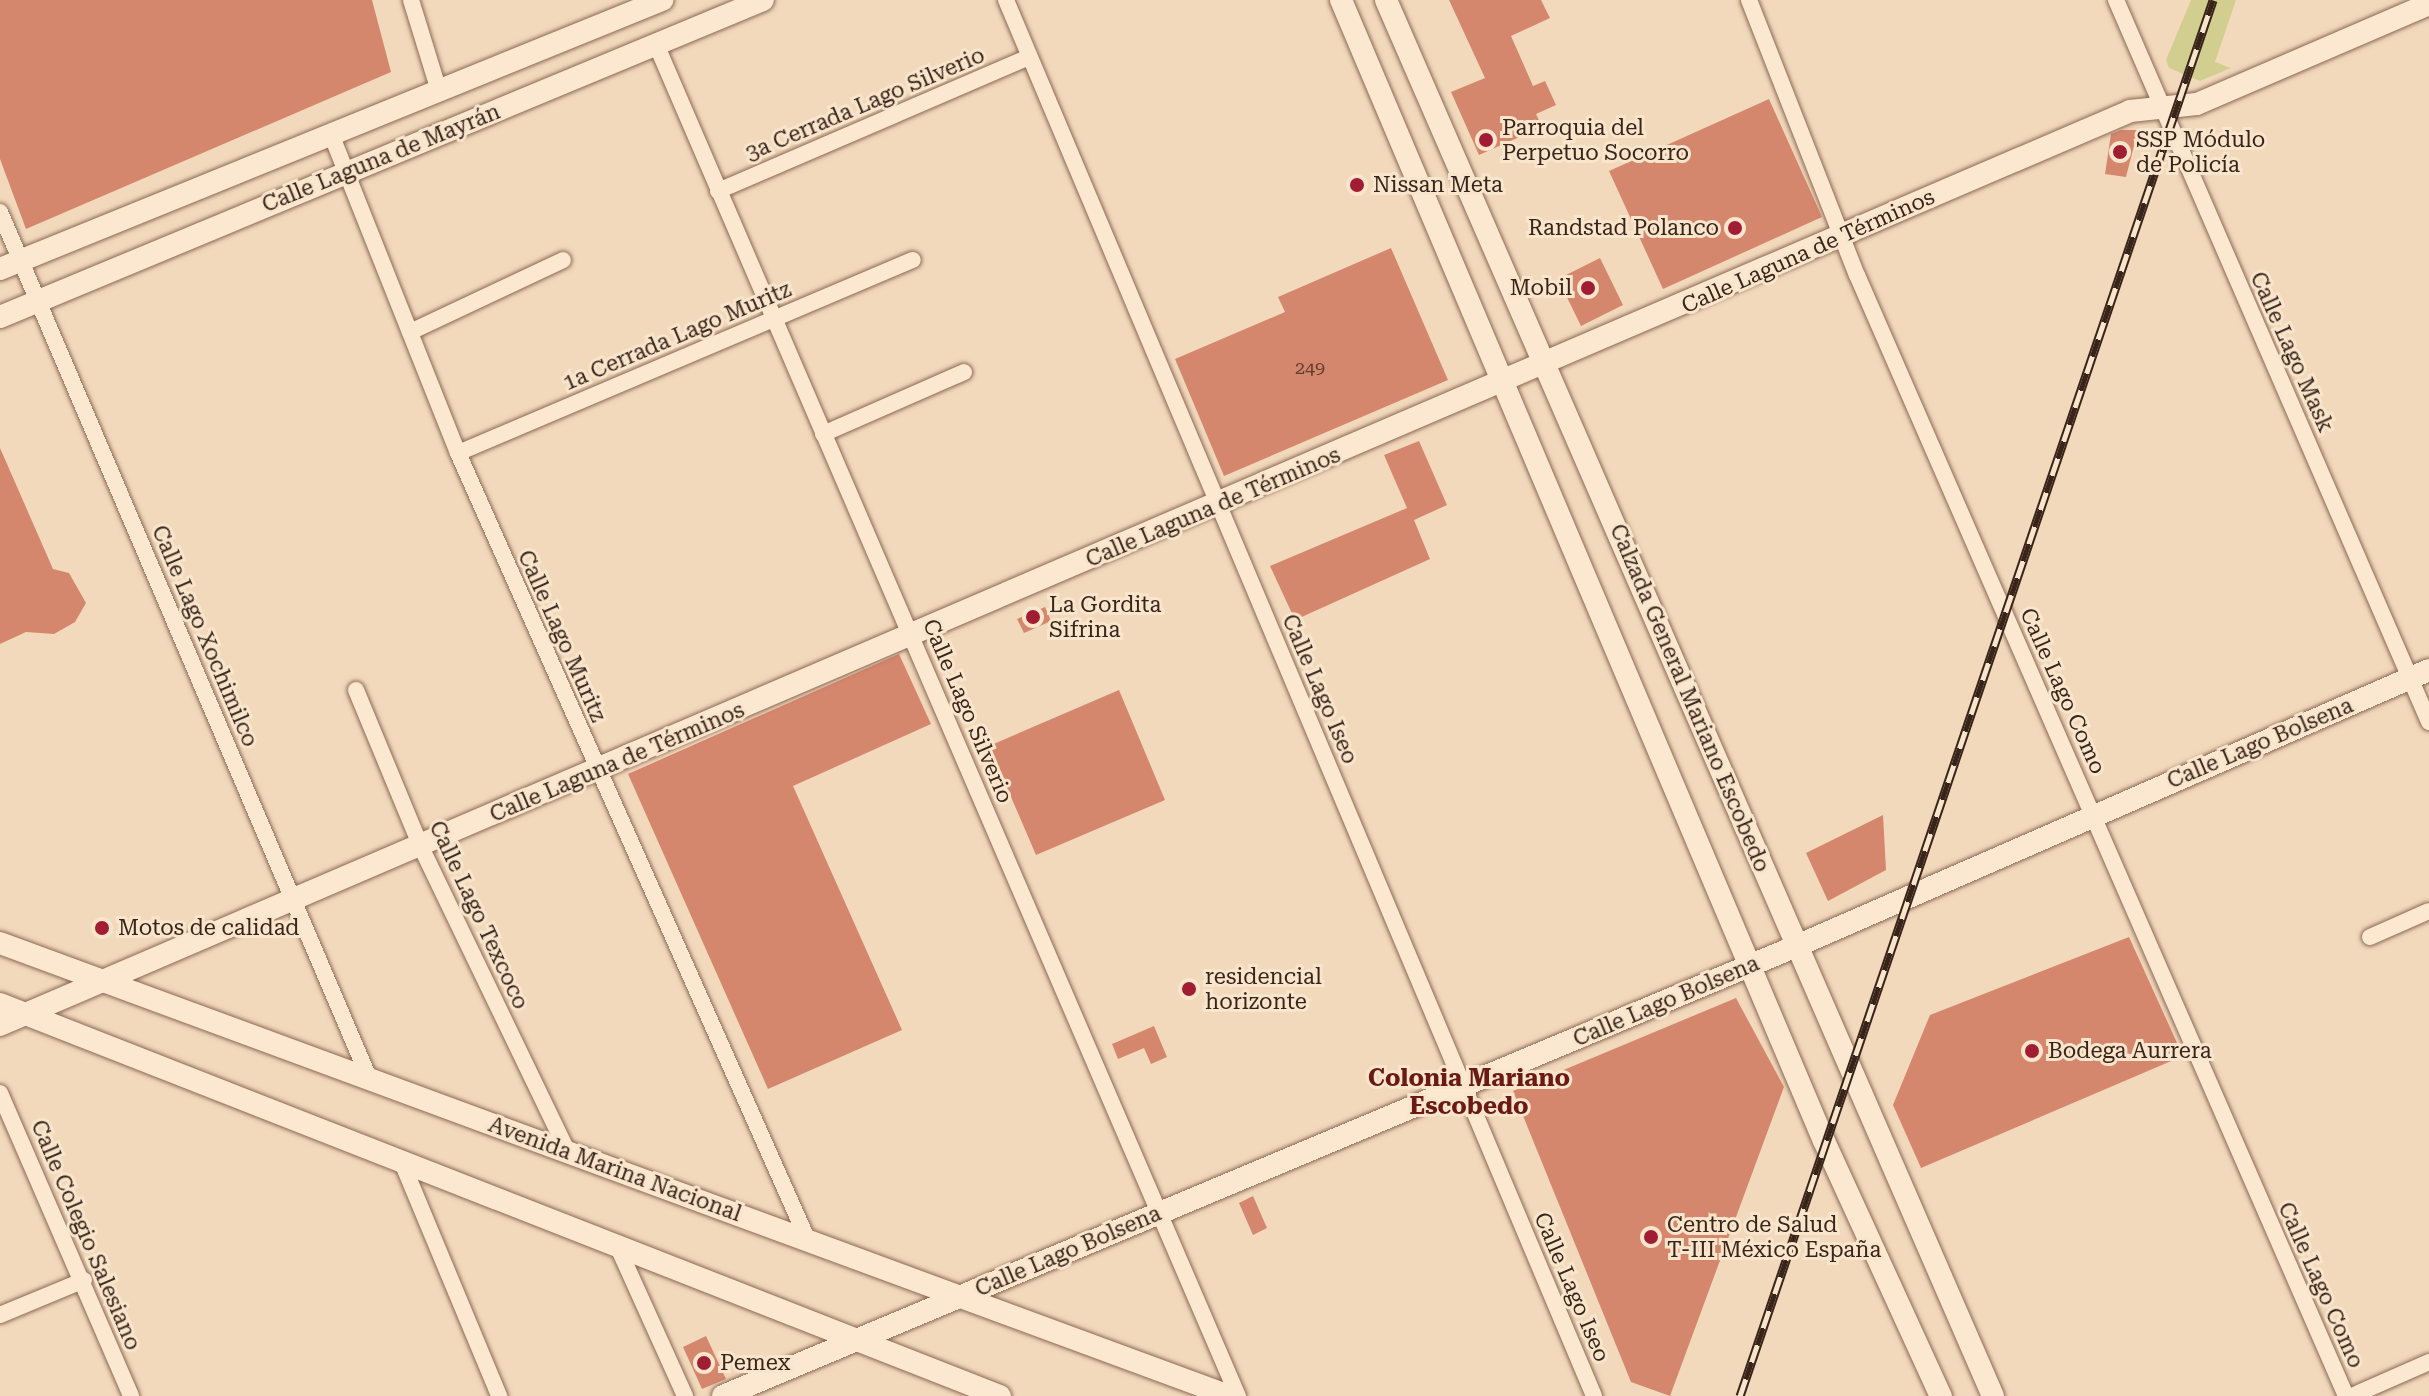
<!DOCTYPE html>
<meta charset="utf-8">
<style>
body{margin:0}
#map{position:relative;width:2429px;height:1396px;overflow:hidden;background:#f2d9bc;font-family:"Roboto Serif",serif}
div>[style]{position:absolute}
.green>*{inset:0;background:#d1ce8f}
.building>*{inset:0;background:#d5876d}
.roads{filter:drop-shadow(0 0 2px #8c6854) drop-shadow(0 0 2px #8c6854)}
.street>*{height:16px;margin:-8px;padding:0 8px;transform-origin:8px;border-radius:8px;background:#fce8d0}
.secondary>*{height:22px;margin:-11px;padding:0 11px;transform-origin:11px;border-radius:11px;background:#fce8d0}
.rail>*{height:9px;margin-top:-4.5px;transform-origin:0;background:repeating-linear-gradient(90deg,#f9e5cc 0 18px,#39241a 0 36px);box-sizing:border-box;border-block:2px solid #39241a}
.dots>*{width:22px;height:22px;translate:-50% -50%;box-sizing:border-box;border:4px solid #f9e5cc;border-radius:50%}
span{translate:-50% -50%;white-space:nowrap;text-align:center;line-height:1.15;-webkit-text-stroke:6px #f9e5cc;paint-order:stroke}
.number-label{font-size:18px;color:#603d2f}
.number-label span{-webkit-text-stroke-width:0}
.street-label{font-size:22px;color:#39241a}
.poi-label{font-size:22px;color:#39241a}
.left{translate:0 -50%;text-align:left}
.right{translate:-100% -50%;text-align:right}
.neighbourhood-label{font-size:24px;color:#6a1915;font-weight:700}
</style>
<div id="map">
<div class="green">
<i style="clip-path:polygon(2191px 0,2236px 0,2215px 62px,2231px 68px,2200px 81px,2169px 68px,2166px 60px)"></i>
</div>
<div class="building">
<i style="clip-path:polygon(0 0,372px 0,391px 72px,26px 229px,0 159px)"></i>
<i style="clip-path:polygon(1449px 0,1541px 0,1550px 18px,1511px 36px,1533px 86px,1545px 81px,1556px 105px,1536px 114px,1542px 127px,1479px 155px,1451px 92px,1485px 78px)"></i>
<i style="clip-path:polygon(1769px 99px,1822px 217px,1663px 289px,1609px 171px)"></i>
<i style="clip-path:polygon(2121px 130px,2138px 130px,2126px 177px,2105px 174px,2111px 134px)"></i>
<i style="clip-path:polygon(1391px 248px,1448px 380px,1224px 476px,1175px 359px,1285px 312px,1278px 297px)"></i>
<i style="clip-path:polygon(1600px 258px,1623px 305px,1581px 326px,1558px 279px)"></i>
<i style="clip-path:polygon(1419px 441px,1447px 505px,1414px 520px,1430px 559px,1295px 620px,1270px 566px,1407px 508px,1384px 455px)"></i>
<i style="clip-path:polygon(0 448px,53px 569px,69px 573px,86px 603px,75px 622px,54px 634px,26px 632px,0 644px)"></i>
<i style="clip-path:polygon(1045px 607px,1051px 621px,1024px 633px,1017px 619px)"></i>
<i style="clip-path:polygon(899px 654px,931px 724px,793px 786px,902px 1030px,768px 1089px,628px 774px)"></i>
<i style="clip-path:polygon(1119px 690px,1165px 800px,1036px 855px,989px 746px)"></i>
<i style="clip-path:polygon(1883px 815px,1886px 870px,1828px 901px,1806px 853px)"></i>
<i style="clip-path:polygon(2129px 937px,2183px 1056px,1921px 1168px,1893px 1105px,1930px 1015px)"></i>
<i style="clip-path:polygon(1736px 998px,1784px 1087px,1670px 1396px,1631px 1382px,1513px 1091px)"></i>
<i style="clip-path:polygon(1154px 1026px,1167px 1057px,1151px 1064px,1144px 1048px,1118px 1059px,1112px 1044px)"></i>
<i style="clip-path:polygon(1253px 1196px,1267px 1228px,1253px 1235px,1239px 1203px)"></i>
<i style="clip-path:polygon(706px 1336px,726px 1379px,702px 1389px,683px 1347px)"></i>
</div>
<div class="roads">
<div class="street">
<i style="left:411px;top:0;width:95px;rotate:72.9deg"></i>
<i style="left:1006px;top:0;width:1515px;rotate:67.16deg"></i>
<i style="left:1749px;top:0;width:295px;rotate:68.6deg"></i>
<i style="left:1857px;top:275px;width:1223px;rotate:66.43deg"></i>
<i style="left:2116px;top:0;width:787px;rotate:66.56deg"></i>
<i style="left:656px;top:44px;width:1472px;rotate:66.71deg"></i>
<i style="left:331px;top:134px;width:343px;rotate:68.3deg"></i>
<i style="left:458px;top:453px;width:857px;rotate:66.04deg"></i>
<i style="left:718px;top:191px;width:339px;rotate:-23.3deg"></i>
<i style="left:0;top:212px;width:941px;rotate:66.92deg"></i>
<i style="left:410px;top:332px;width:169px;rotate:-25.2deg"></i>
<i style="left:823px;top:434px;width:154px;rotate:-23.7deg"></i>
<i style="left:458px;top:453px;width:494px;rotate:-23deg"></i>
<i style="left:356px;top:690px;width:170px;rotate:67.5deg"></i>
<i style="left:421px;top:847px;width:342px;rotate:64.3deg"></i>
<i style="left:2370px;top:937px;width:64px;rotate:-23.8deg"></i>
<i style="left:0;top:1093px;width:330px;rotate:66.6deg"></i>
<i style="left:401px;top:1160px;width:256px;rotate:67.4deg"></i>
<i style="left:616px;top:1243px;width:168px;rotate:65.7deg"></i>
<i style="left:0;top:1315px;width:91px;rotate:-22.6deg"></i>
<i style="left:2352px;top:1396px;width:84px;rotate:-23.8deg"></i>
</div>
<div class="secondary">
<i style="left:1341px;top:0;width:1239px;rotate:67.06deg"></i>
<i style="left:1824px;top:1141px;width:281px;rotate:65.4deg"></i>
<i style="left:1386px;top:0;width:1522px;rotate:66.5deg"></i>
<i style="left:0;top:269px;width:715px;rotate:-22.11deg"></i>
<i style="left:0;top:317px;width:826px;rotate:-22.56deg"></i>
<i style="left:0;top:943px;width:1310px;rotate:20.23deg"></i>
<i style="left:0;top:1004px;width:1074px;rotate:21.41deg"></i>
<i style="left:0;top:1025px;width:2318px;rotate:-23.22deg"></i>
<i style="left:2130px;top:111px;width:67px;rotate:-6deg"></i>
<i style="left:2197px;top:104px;width:253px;rotate:-23.3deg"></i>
<i style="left:723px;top:1396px;width:1167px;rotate:-22.74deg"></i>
<i style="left:1799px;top:945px;width:687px;rotate:-23.58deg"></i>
</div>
</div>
<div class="rail">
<i style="left:1740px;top:1396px;width:1474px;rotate:-71.28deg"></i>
</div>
<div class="dots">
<i style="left:1486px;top:140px;background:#a11d34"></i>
<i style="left:2120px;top:152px;background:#a11d34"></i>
<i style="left:1357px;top:185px;background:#a11d34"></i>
<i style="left:1735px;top:228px;background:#a11d34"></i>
<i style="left:1588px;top:288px;background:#a11d34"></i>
<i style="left:1033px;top:617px;background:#a11d34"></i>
<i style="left:102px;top:928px;background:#a11d34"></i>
<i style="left:1189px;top:989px;background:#a11d34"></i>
<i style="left:2032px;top:1051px;background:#a11d34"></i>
<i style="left:1651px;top:1237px;background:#a11d34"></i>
<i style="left:704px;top:1363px;background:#a11d34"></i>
</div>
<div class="number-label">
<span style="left:1310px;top:368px">249</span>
</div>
<div class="street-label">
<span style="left:865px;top:104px;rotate:-23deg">3a Cerrada Lago Silverio</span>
<span style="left:381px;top:158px;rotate:-22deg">Calle Laguna de Mayrán</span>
<span style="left:1808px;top:251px;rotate:-24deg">Calle Laguna de Términos</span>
<span style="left:677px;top:336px;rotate:-23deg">1a Cerrada Lago Muritz</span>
<span style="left:2292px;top:352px;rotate:66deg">Calle Lago Mask</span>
<span style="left:1213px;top:507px;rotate:-23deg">Calle Laguna de Términos</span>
<span style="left:205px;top:636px;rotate:67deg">Calle Lago Xochimilco</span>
<span style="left:562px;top:636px;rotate:66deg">Calle Lago Muritz</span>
<span style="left:1320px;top:689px;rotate:67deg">Calle Lago Iseo</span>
<span style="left:2063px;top:691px;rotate:66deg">Calle Lago Como</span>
<span style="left:1690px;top:698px;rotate:67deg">Calzada General Mariano Escobedo</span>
<span style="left:968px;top:711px;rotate:67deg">Calle Lago Silverio</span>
<span style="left:2260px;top:743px;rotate:-23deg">Calle Lago Bolsena</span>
<span style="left:617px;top:762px;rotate:-23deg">Calle Laguna de Términos</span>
<span style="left:479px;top:915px;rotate:65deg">Calle Lago Texcoco</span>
<span style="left:1666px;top:1001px;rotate:-23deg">Calle Lago Bolsena</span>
<span style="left:615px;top:1169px;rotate:20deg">Avenida Marina Nacional</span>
<span style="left:86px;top:1235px;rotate:67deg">Calle Colegio Salesiano</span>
<span style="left:1068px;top:1251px;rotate:-23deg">Calle Lago Bolsena</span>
<span style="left:2321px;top:1285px;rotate:66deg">Calle Lago Como</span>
<span style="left:1572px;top:1287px;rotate:67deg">Calle Lago Iseo</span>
</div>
<div class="poi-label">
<span class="left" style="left:1502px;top:140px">Parroquia del<br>Perpetuo Socorro</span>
<span class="left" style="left:2136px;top:152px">SSP Módulo<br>de Policía</span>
<span class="left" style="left:1373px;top:185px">Nissan Meta</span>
<span class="right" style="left:1719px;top:228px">Randstad Polanco</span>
<span class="right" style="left:1572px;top:288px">Mobil</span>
<span class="left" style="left:1049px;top:617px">La Gordita<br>Sifrina</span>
<span class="left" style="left:118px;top:928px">Motos de calidad</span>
<span class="left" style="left:1205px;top:989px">residencial<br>horizonte</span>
<span class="left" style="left:2048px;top:1051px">Bodega Aurrera</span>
<span class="left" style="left:1667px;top:1237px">Centro de Salud<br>T-III México España</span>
<span class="left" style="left:720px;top:1363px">Pemex</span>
</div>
<div class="neighbourhood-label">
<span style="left:1469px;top:1093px">Colonia Mariano<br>Escobedo</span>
</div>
</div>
